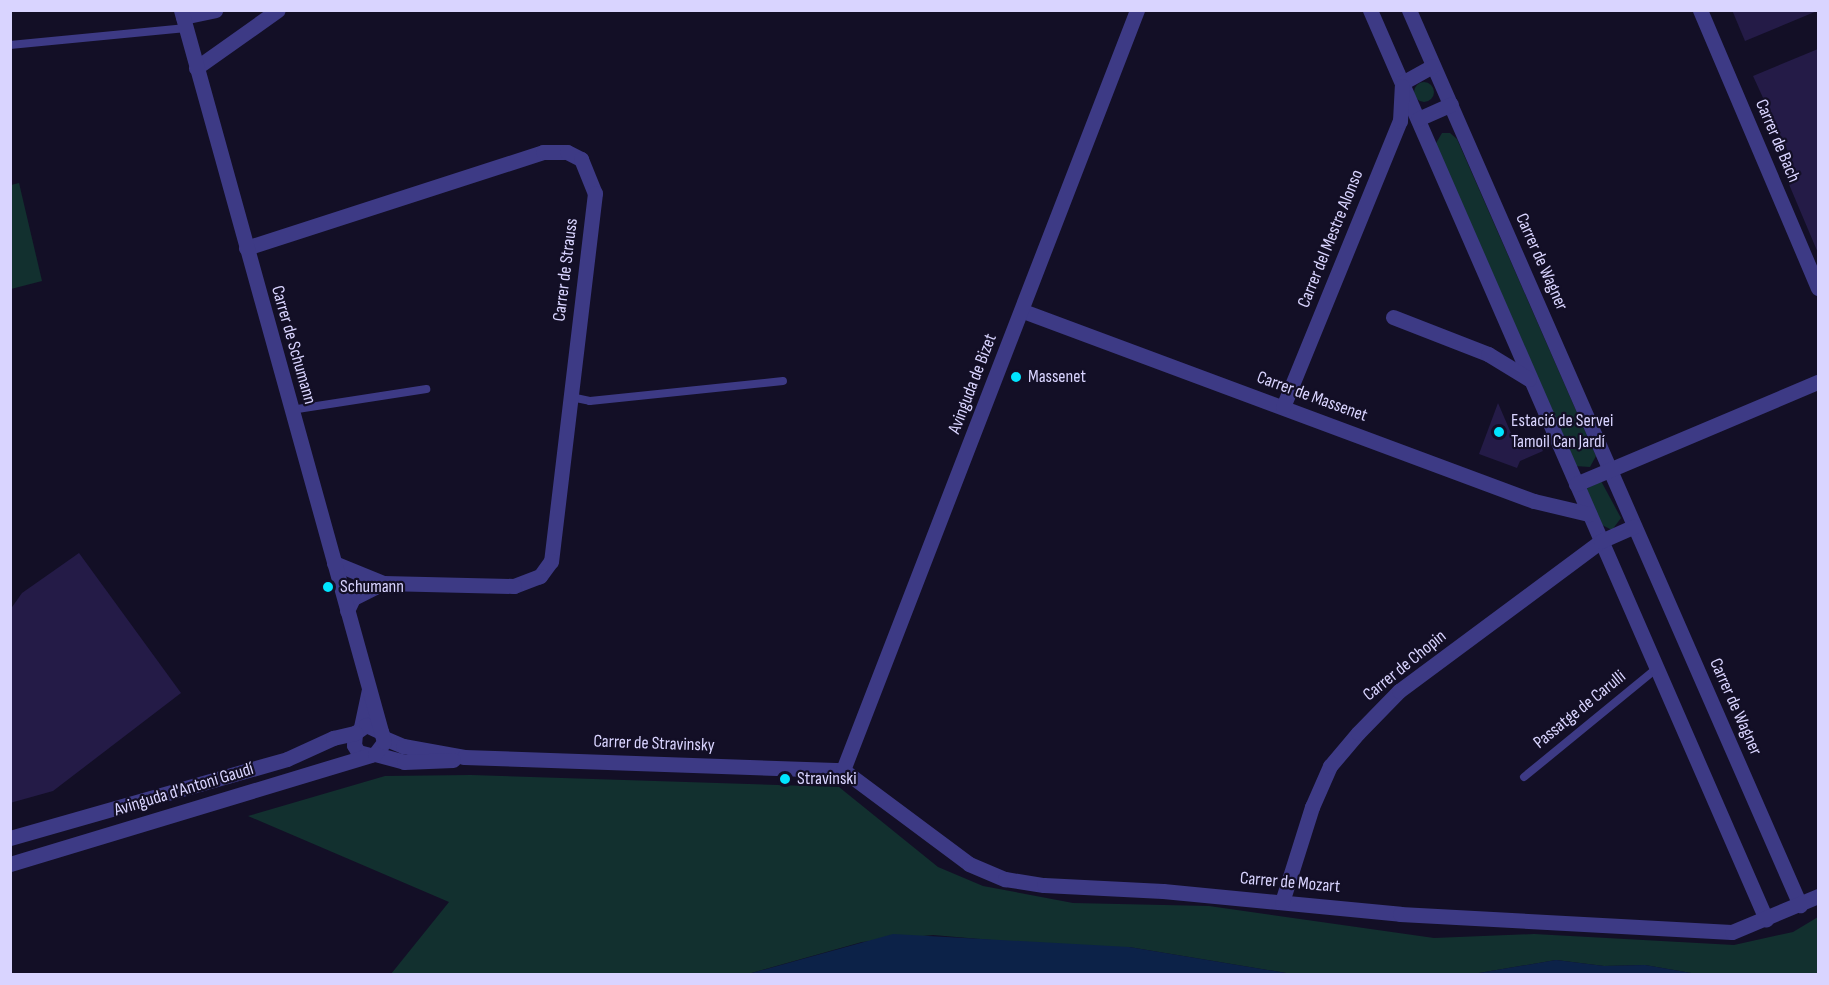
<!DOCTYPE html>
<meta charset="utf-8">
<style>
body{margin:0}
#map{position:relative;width:1829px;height:985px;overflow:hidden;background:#130f26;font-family:"Sofia Sans Condensed",sans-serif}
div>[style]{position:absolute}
.green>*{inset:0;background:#12302f}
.round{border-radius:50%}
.water>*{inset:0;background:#0c2248}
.building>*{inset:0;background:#241b47}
.service>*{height:8px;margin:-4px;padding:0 4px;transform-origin:4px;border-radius:4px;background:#3d3a85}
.minor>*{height:15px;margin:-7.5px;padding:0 7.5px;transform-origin:7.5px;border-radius:7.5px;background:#3d3a85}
.dots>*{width:16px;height:16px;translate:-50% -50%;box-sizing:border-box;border:3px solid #130f26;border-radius:50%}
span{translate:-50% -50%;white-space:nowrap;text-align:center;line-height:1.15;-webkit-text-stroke:4.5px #130f26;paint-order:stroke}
.street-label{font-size:18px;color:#d9d4ff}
.poi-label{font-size:18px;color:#d9d4ff}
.left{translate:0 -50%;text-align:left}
.frame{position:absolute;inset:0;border:12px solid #d9d4ff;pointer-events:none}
</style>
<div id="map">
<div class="green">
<i class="round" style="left:1414px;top:82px;width:20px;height:20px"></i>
<i style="clip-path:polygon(1442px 133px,1450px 133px,1457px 139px,1596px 456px,1590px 467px,1575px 466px,1435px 145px)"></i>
<i style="clip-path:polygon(19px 183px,42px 281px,11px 289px,11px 185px)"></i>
<i style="clip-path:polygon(1601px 481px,1621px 518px,1612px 530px,1602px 525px,1586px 489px)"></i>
<i style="clip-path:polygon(471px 775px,839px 787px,938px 867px,983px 886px,1073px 903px,1209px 906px,1434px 938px,1534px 934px,1734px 945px,1793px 932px,1818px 917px,1818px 974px,1697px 974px,1645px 965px,1604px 966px,1556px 960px,1473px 974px,1292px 974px,1129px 947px,1072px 947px,933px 935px,862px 942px,748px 974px,391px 974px,449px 902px,248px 816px,385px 776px)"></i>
</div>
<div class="water">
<i style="clip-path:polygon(893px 934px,1129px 947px,1292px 974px,748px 974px)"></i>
<i style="clip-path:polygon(1556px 960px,1604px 966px,1645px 965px,1697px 974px,1473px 974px)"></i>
</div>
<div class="building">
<i style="clip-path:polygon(1732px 10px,1817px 10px,1817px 11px,1745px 41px)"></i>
<i style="clip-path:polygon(1818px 49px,1818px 253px,1777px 156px,1788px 152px,1753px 76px)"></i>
<i style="clip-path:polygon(1498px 403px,1517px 447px,1537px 439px,1543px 451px,1520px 461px,1517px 468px,1479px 454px)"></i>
<i style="clip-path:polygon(79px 553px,181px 693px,53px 791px,10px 803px,10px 610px,22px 593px)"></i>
</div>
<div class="service">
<i style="left:10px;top:45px;width:177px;rotate:-5.5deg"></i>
<i style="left:571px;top:397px;width:19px;rotate:12deg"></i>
<i style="left:590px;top:401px;width:194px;rotate:-5.9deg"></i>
<i style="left:291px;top:410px;width:137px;rotate:-8.8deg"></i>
<i style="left:1524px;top:777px;width:171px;rotate:-39.3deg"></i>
</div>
<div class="minor">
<i style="left:1370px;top:10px;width:992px;rotate:66.46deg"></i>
<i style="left:1409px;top:10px;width:977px;rotate:66.4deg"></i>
<i style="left:1700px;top:10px;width:302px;rotate:67deg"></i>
<i style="left:183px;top:17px;width:33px;rotate:-12deg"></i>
<i style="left:196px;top:68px;width:100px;rotate:-35.3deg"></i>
<i style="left:1402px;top:83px;width:35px;rotate:-29deg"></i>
<i style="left:1418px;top:119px;width:36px;rotate:-24deg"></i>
<i style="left:246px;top:248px;width:312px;rotate:-17.9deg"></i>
<i style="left:543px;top:152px;width:24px"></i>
<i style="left:567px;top:152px;width:16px;rotate:27deg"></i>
<i style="left:581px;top:159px;width:37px;rotate:68deg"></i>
<i style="left:595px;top:193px;width:371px;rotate:96.8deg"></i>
<i style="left:551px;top:561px;width:19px;rotate:126deg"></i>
<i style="left:540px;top:576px;width:28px;rotate:159deg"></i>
<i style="left:514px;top:586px;width:131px;rotate:-178.7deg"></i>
<i style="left:383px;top:583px;width:34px;rotate:153deg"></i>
<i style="left:353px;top:598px;width:14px;rotate:115deg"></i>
<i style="left:1023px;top:311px;width:545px;rotate:20.4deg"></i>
<i style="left:1534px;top:501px;width:57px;rotate:13.3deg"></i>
<i style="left:1393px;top:317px;width:102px;rotate:21.3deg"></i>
<i style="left:1488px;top:354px;width:48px;rotate:31.4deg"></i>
<i style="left:1283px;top:407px;width:309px;rotate:-67.8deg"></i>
<i style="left:1400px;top:121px;width:35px;rotate:-87deg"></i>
<i style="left:1576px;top:484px;width:263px;rotate:-22.9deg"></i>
<i style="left:334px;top:563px;width:53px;rotate:22.2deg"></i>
<i style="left:361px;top:727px;width:38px;rotate:-78deg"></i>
<i style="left:384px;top:738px;width:21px;rotate:23deg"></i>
<i style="left:403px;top:746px;width:62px;rotate:10.2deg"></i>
<i style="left:464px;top:757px;width:379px;rotate:2deg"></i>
<i style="left:375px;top:754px;width:30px;rotate:15deg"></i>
<i style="left:404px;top:762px;width:49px;rotate:-2.3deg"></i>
<i style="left:370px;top:755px;width:12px;rotate:-166deg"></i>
<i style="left:358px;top:752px;width:8px;rotate:-120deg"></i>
<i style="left:354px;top:745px;width:12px;rotate:-85deg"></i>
<i style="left:355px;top:733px;width:14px;rotate:-36deg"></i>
<i style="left:366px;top:725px;width:17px;rotate:25deg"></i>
<i style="left:843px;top:770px;width:157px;rotate:36.7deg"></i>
<i style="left:969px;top:864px;width:39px;rotate:23deg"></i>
<i style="left:1005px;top:879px;width:39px;rotate:9deg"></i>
<i style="left:1044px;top:885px;width:119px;rotate:2.9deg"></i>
<i style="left:1163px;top:891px;width:238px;rotate:5.5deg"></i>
<i style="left:1400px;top:914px;width:332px;rotate:3.1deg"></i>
<i style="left:1732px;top:932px;width:93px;rotate:-22.7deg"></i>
<i style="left:843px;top:770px;width:815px;rotate:-68.85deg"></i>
<i style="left:10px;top:838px;width:288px;rotate:-15.9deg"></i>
<i style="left:287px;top:759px;width:51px;rotate:-24.5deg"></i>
<i style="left:333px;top:738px;width:23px;rotate:-13deg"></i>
<i style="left:10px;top:864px;width:381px;rotate:-16.8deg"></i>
<i style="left:375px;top:754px;width:15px;rotate:-53deg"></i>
<i style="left:384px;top:742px;width:760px;rotate:-105.5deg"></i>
<i style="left:1282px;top:902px;width:100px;rotate:-72.5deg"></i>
<i style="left:1312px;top:807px;width:45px;rotate:-66.3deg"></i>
<i style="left:1330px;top:766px;width:43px;rotate:-49.7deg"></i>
<i style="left:1358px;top:733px;width:59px;rotate:-45.7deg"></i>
<i style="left:1399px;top:691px;width:252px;rotate:-36.6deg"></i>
<i style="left:1601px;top:541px;width:36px;rotate:-24deg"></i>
</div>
<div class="dots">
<i style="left:1016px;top:377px;background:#00e5ff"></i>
<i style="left:1499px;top:432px;background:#00e5ff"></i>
<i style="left:328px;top:587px;background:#00e5ff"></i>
<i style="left:785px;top:779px;background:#00e5ff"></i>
</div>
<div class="street-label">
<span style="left:1777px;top:141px;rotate:67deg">Carrer de Bach</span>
<span style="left:1331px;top:239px;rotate:-68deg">Carrer del Mestre Alonso</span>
<span style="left:1541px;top:262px;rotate:66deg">Carrer de Wagner</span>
<span style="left:566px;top:270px;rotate:-83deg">Carrer de Strauss</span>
<span style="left:293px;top:345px;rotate:74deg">Carrer de Schumann</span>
<span style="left:973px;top:384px;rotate:-69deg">Avinguda de Bizet</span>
<span style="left:1312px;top:397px;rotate:20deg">Carrer de Massenet</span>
<span style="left:1405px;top:666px;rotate:-39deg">Carrer de Chopin</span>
<span style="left:1735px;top:707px;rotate:66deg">Carrer de Wagner</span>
<span style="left:1580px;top:710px;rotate:-39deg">Passatge de Carulli</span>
<span style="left:654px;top:744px;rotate:2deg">Carrer de Stravinsky</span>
<span style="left:184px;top:790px;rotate:-17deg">Avinguda d'Antoni Gaudí</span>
<span style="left:1290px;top:883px;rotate:5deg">Carrer de Mozart</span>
</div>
<div class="poi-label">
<span class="left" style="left:1028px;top:377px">Massenet</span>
<span class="left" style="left:1511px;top:432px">Estació de Servei<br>Tamoil Can Jardí</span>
<span class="left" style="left:340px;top:587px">Schumann</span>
<span class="left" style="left:797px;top:779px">Stravinski</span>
</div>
<div class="frame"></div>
</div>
